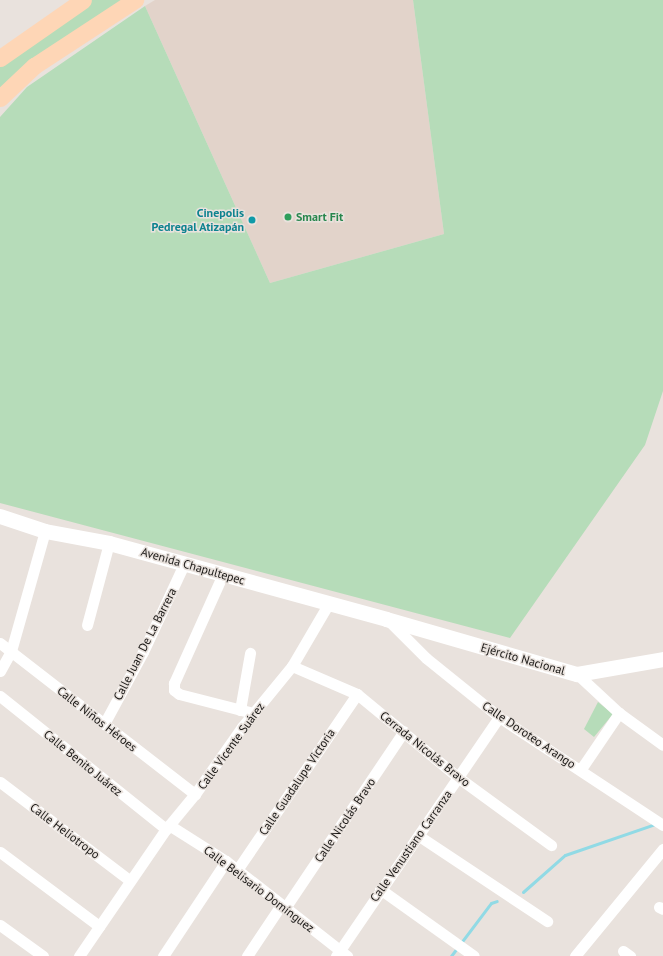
<!DOCTYPE html>
<meta charset="utf-8">
<style>
body{margin:0}
#map{position:relative;width:663px;height:956px;overflow:hidden;background:#e9e2dd;font-family:"PT Sans",sans-serif}
div>[style]{position:absolute}
.built>*{inset:0;background:#e2d3ca}
.green>*{inset:0;background:#b6dcb9}
.stream>*{height:3px;margin:-1.5px;padding:0 1.5px;transform-origin:1.5px;border-radius:1.5px;background:#91dae5}
.street>*{height:11px;margin:-5.5px;padding:0 5.5px;transform-origin:5.5px;border-radius:5.5px;background:#fff}
.secondary>*{height:15px;margin:-7.5px;padding:0 7.5px;transform-origin:7.5px;border-radius:7.5px;background:#fff}
.primary>*{height:17px;margin:-8.5px;padding:0 8.5px;transform-origin:8.5px;border-radius:8.5px;background:#fed6b6}
.dots>*{width:11px;height:11px;translate:-50% -50%;box-sizing:border-box;border:2px solid #e9e2dd;border-radius:50%}
span{translate:-50% -50%;white-space:nowrap;text-align:center;line-height:1.15;-webkit-text-stroke:3px #e9e2dd;paint-order:stroke}
.culture-label{font-size:12px;color:#0d838f;font-weight:700}
.right{translate:-100% -50%;text-align:right}
.leisure-label{font-size:12px;color:#27864d;font-weight:700}
.left{translate:0 -50%;text-align:left}
.street-label{font-size:12px;color:#191715}
</style>
<div id="map">
<div class="built">
<i style="clip-path:polygon(155px 0,413px 0,444px 234px,270px 283px,145px 6px)"></i>
</div>
<div class="green">
<i style="clip-path:polygon(90px 0,128px 0,0 93px,0 61px)"></i>
<i style="clip-path:polygon(413px 0,663px 0,663px 391px,645px 445px,510px 638px,0 503px,0 117px,27px 87px,145px 6px,270px 283px,444px 234px)"></i>
<i style="clip-path:polygon(598px 702px,613px 714px,594px 737px,584px 729px)"></i>
</div>
<div class="stream">
<i style="left:523px;top:892px;width:56px;rotate:-41.4deg"></i>
<i style="left:565px;top:855px;width:95px;rotate:-19deg"></i>
<i style="left:451px;top:956px;width:66px;rotate:-53deg"></i>
<i style="left:491px;top:903px;width:6px;rotate:-18deg"></i>
</div>
<div class="street">
<i style="left:223px;top:574px;width:120px;rotate:114.2deg"></i>
<i style="left:174px;top:683px;width:7px;rotate:90deg"></i>
<i style="left:174px;top:690px;width:6px;rotate:39deg"></i>
<i style="left:179px;top:694px;width:76px;rotate:14.4deg"></i>
<i style="left:387px;top:619px;width:55px;rotate:45deg"></i>
<i style="left:426px;top:658px;width:94px;rotate:38.9deg"></i>
<i style="left:499px;top:717px;width:196px;rotate:33.4deg"></i>
<i style="left:87px;top:625px;width:85px;rotate:-75deg"></i>
<i style="left:0;top:643px;width:247px;rotate:37.8deg"></i>
<i style="left:292px;top:666px;width:71px;rotate:23.3deg"></i>
<i style="left:357px;top:694px;width:132px;rotate:39.5deg"></i>
<i style="left:459px;top:778px;width:114px;rotate:36.1deg"></i>
<i style="left:0;top:671px;width:23px;rotate:-61deg"></i>
<i style="left:11px;top:651px;width:125px;rotate:-74.2deg"></i>
<i style="left:577px;top:674px;width:57px;rotate:42.9deg"></i>
<i style="left:619px;top:713px;width:54px;rotate:36deg"></i>
<i style="left:0;top:696px;width:213px;rotate:38.7deg"></i>
<i style="left:240px;top:710px;width:58px;rotate:-80deg"></i>
<i style="left:104px;top:724px;width:82px;rotate:-61.6deg"></i>
<i style="left:143px;top:652px;width:97px;rotate:-65deg"></i>
<i style="left:581px;top:769px;width:68px;rotate:-55.8deg"></i>
<i style="left:0;top:782px;width:162px;rotate:37.2deg"></i>
<i style="left:169px;top:825px;width:67px;rotate:32.3deg"></i>
<i style="left:226px;top:861px;width:154px;rotate:38.1deg"></i>
<i style="left:419px;top:836px;width:154px;rotate:33.6deg"></i>
<i style="left:0;top:852px;width:124px;rotate:36.8deg"></i>
<i style="left:237px;top:870px;width:213px;rotate:-55.7deg"></i>
<i style="left:380px;top:889px;width:115px;rotate:35.5deg"></i>
<i style="left:659px;top:907px;width:4px;rotate:27deg"></i>
<i style="left:285px;top:908px;width:213px;rotate:-56.1deg"></i>
<i style="left:0;top:925px;width:53px;rotate:35.8deg"></i>
<i style="left:623px;top:951px;width:9px;rotate:36deg"></i>
<i style="left:79px;top:956px;width:154px;rotate:-55.6deg"></i>
<i style="left:166px;top:829px;width:45px;rotate:-50.4deg"></i>
<i style="left:195px;top:794px;width:82px;rotate:-55deg"></i>
<i style="left:242px;top:727px;width:79px;rotate:-50.7deg"></i>
<i style="left:292px;top:666px;width:73px;rotate:-59.6deg"></i>
<i style="left:163px;top:956px;width:114px;rotate:-56.4deg"></i>
<i style="left:247px;top:956px;width:61px;rotate:-56.3deg"></i>
<i style="left:336px;top:956px;width:289px;rotate:-55.7deg"></i>
<i style="left:575px;top:956px;width:139px;rotate:-50.6deg"></i>
</div>
<div class="secondary">
<i style="left:0;top:516px;width:47px;rotate:18.4deg"></i>
<i style="left:45px;top:531px;width:65px;rotate:10.6deg"></i>
<i style="left:109px;top:543px;width:287px;rotate:15.3deg"></i>
<i style="left:386px;top:619px;width:199px;rotate:16.1deg"></i>
<i style="left:577px;top:674px;width:87px;rotate:-9.9deg"></i>
</div>
<div class="primary">
<i style="left:0;top:58px;width:101px;rotate:-34.9deg"></i>
<i style="left:0;top:98px;width:47px;rotate:-43.3deg"></i>
<i style="left:34px;top:66px;width:121px;rotate:-33.2deg"></i>
</div>
<div class="dots">
<i style="left:288px;top:217px;background:#2e9e5b"></i>
<i style="left:252px;top:220px;background:#0f9aa8"></i>
</div>
<div class="culture-label">
<span class="right" style="left:244px;top:220px">Cinepolis<br>Pedregal Atizapán</span>
</div>
<div class="leisure-label">
<span class="left" style="left:296px;top:217px">Smart Fit</span>
</div>
<div class="street-label">
<span style="left:193px;top:566px;rotate:16deg">Avenida Chapultepec</span>
<span style="left:145px;top:644px;rotate:-63deg">Calle Juan De La Barrera</span>
<span style="left:523px;top:659px;rotate:16deg">Ejército Nacional</span>
<span style="left:97px;top:719px;rotate:38deg">Calle Niños Héroes</span>
<span style="left:529px;top:735px;rotate:34deg">Calle Doroteo Arango</span>
<span style="left:231px;top:746px;rotate:-54deg">Calle Vicente Suárez</span>
<span style="left:425px;top:749px;rotate:39deg">Cerrada Nicolás Bravo</span>
<span style="left:83px;top:763px;rotate:39deg">Calle Benito Juárez</span>
<span style="left:297px;top:782px;rotate:-56deg">Calle Guadalupe Victoria</span>
<span style="left:345px;top:820px;rotate:-56deg">Calle Nicolás Bravo</span>
<span style="left:65px;top:831px;rotate:37deg">Calle Heliotropo</span>
<span style="left:411px;top:846px;rotate:-55deg">Calle Venustiano Carranza</span>
<span style="left:259px;top:889px;rotate:37deg">Calle Belisario Domínguez</span>
</div>
</div>
